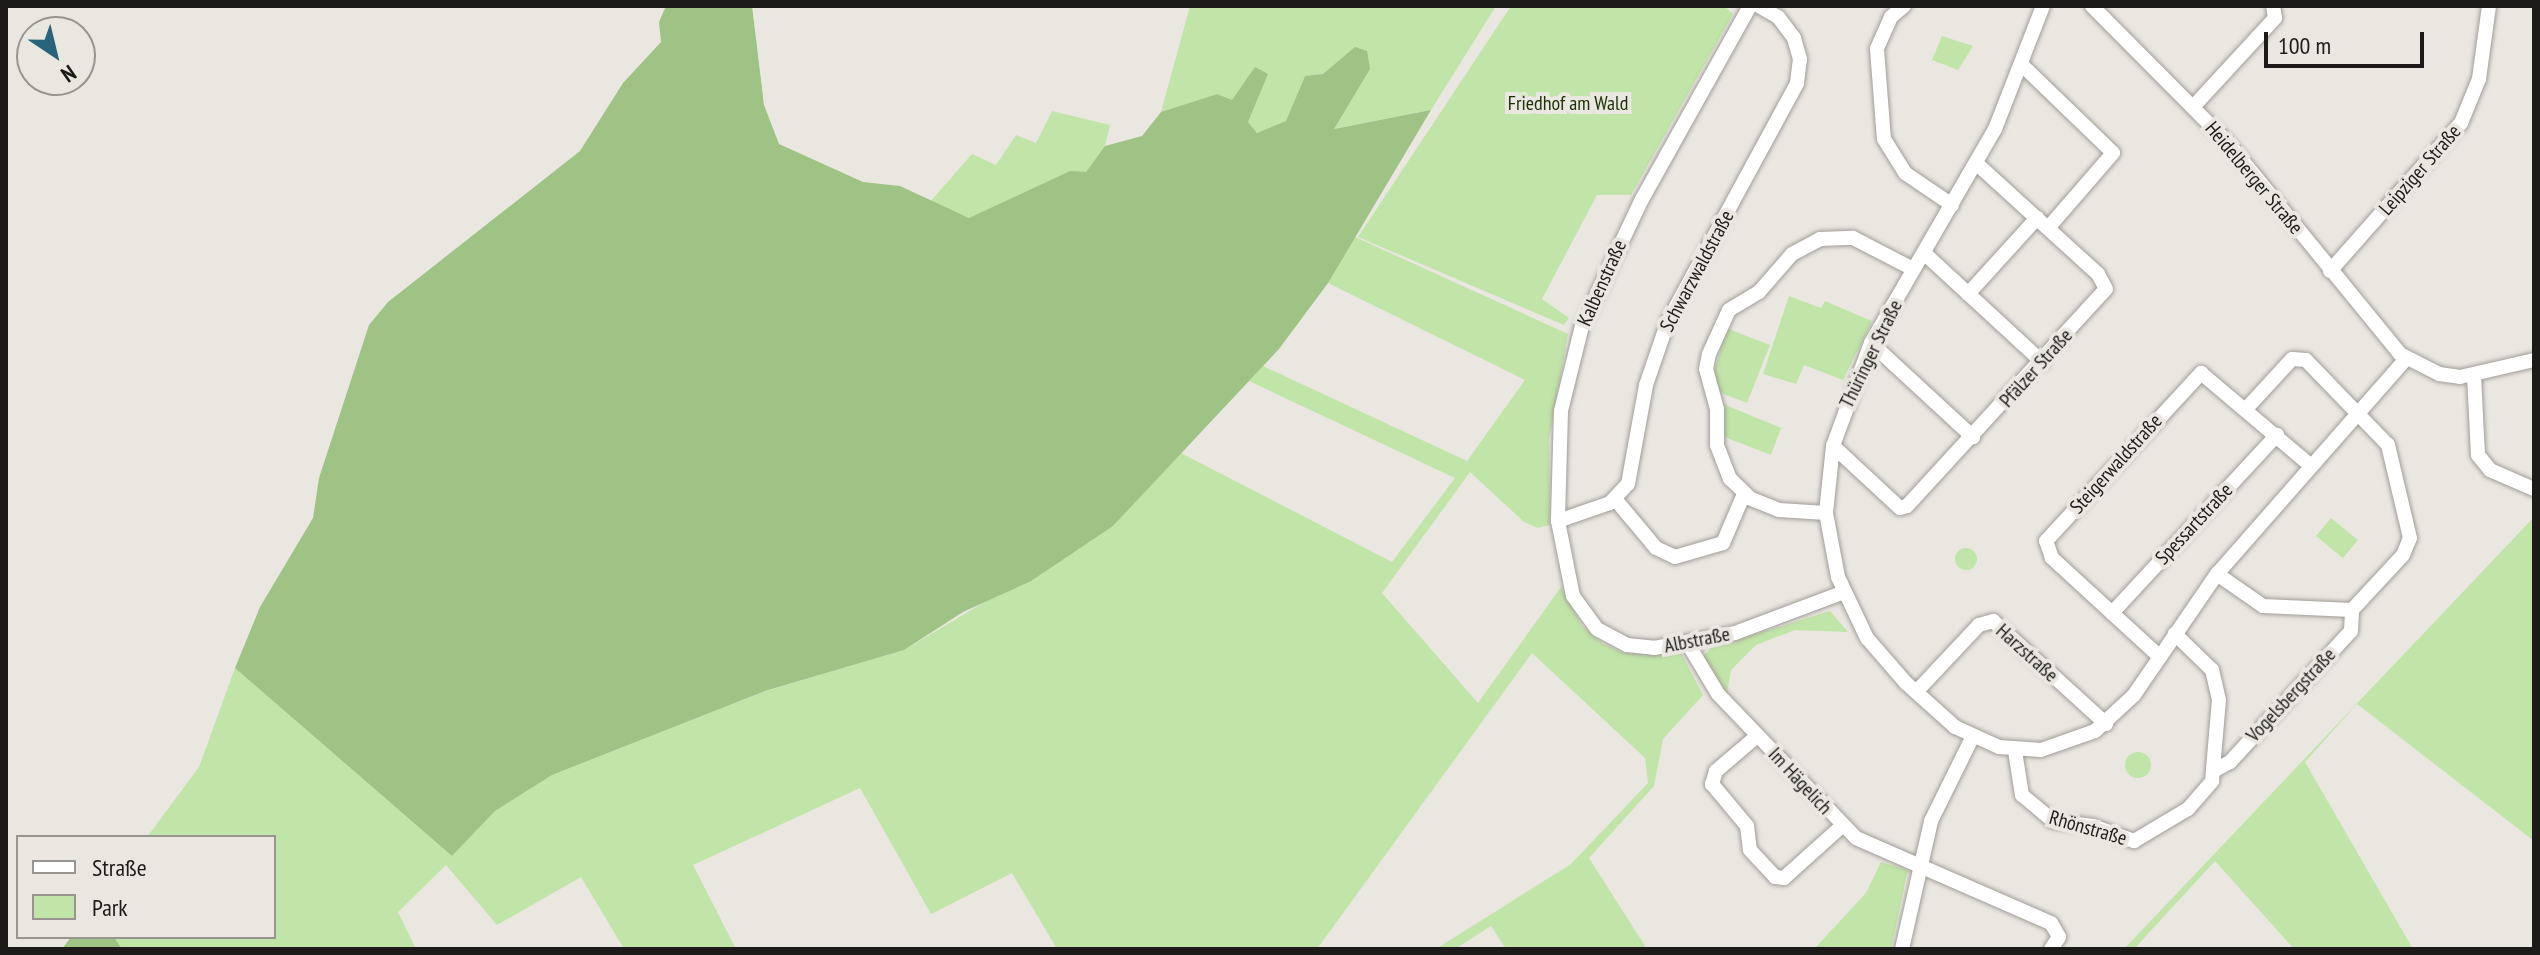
<!DOCTYPE html>
<meta charset="utf-8">
<style>
body{margin:0}
#map{position:relative;width:2540px;height:955px;overflow:hidden;background:#eae7e1;font-family:"PT Sans Narrow",sans-serif}
div>[style]{position:absolute}
.green>*{inset:0;background:#c1e4a8}
.round{border-radius:50%}
.forest>*{inset:0;background:#9fc285}
.roads{filter:drop-shadow(0 0 2px #a19d98) drop-shadow(0 0 2px #a19d98)}
.minor>*{height:14px;margin:-7px;padding:0 7px;transform-origin:7px;border-radius:7px;background:#fff}
span{translate:-50% -50%;white-space:nowrap;text-align:center;line-height:1.15;-webkit-text-stroke:8px #eae7e1;paint-order:stroke}
.park-label{font-size:20px;color:#1b3105}
.street-label{font-size:20px;color:#1c1b19}
.frame{position:absolute;inset:0;border:8px solid #1c1b19;pointer-events:none}
.legend{position:absolute;left:16px;top:835px;width:260px;height:104px;box-sizing:border-box;background:#eae7e1;border:2px solid #989591;margin:0;padding:10px 14px;list-style:none;font-size:24px;color:#1c1b19}
.legend li{display:flex;align-items:center;gap:16px;height:40px}
.legend b{width:40px;border:2px solid #989591}
.north{position:absolute;left:16px;top:16px;width:80px;height:80px;box-sizing:border-box;background:#eae7e1;border:2px solid #989591;border-radius:50%;rotate:145deg;font-size:22px;font-weight:700;line-height:32px;text-align:center;color:#1c1b19}
.north::after{content:'';display:block;margin:auto;width:28px;height:36px;background:#28647c;clip-path:polygon(50% 0,100% 100%,50% 72%,0 100%)}
.scale{position:absolute;left:2264px;top:32px;width:160px;height:36px;box-sizing:border-box;border:4px solid #1c1b19;border-top:0;padding-left:10px;font-size:24px;line-height:28px;white-space:nowrap;color:#1c1b19;-webkit-text-stroke:6px #eae7e1;paint-order:stroke}
</style>
<div id="map">
<div class="green">
<i style="clip-path:polygon(1190px 6px,1496px 6px,1431px 110px,1333px 129px,1370px 69px,1355px 48px,1323px 74px,1305px 76px,1286px 121px,1257px 133px,1248px 122px,1268px 74px,1232px 101px,1217px 94px,1161px 112px)"></i>
<i style="clip-path:polygon(1511px 6px,1724px 6px,1733px 14px,1631px 195px,1597px 195px,1542px 299px,1569px 318px,1564px 325px,1358px 237px)"></i>
<i style="clip-path:polygon(1942px 36px,1973px 46px,1958px 70px,1932px 60px)"></i>
<i style="clip-path:polygon(1052px 111px,1110px 125px,1105px 146px,1086px 172px,970px 218px,929px 203px,972px 154px,996px 165px,1016px 135px,1036px 143px)"></i>
<i style="clip-path:polygon(1353px 236px,1568px 334px,1549px 439px,1550px 525px,1538px 528px,1524px 522px,1470px 472px,1382px 593px,1478px 703px,1561px 587px,1582px 626px,1603px 644px,1624px 653px,1680px 651px,1703px 695px,1663px 739px,1654px 786px,1589px 858px,1647px 949px,1506px 949px,1491px 926px,1455px 949px,1436px 949px,1571px 864px,1648px 783px,1645px 758px,1532px 653px,1317px 949px,1057px 949px,1012px 873px,931px 914px,860px 788px,693px 865px,736px 949px,624px 949px,581px 877px,497px 925px,446px 865px,398px 912px,416px 949px,122px 949px,114px 937px,274px 937px,274px 837px,147px 837px,199px 767px,235px 668px,452px 856px,495px 811px,552px 775px,766px 691px,904px 650px,1113px 526px,1179px 452px,1392px 562px,1455px 478px,1249px 381px,1263px 366px,1467px 461px,1525px 380px,1328px 283px)"></i>
<i style="clip-path:polygon(1789px 296px,1821px 308px,1825px 301px,1872px 321px,1843px 380px,1804px 365px,1796px 384px,1763px 374px)"></i>
<i style="clip-path:polygon(1726px 328px,1770px 345px,1747px 403px,1721px 393px,1713px 376px)"></i>
<i style="clip-path:polygon(1723px 404px,1781px 428px,1771px 455px,1722px 436px)"></i>
<i style="clip-path:polygon(2534px 517px,2534px 841px,2357px 704px,2305px 762px,2413px 949px,2294px 949px,2215px 861px,2134px 949px,2124px 949px)"></i>
<i style="clip-path:polygon(2331px 518px,2358px 540px,2343px 558px,2316px 536px)"></i>
<i class="round" style="left:1955px;top:548px;width:22px;height:22px"></i>
<i style="clip-path:polygon(1830px 611px,1848px 632px,1795px 630px,1756px 645px,1731px 670px,1727px 694px,1702px 657px,1711px 648px)"></i>
<i class="round" style="left:2125px;top:752px;width:26px;height:26px"></i>
<i style="clip-path:polygon(1881px 862px,1908px 870px,1891px 949px,1814px 949px,1866px 893px)"></i>
</div>
<div class="forest">
<i style="clip-path:polygon(666px 6px,752px 6px,764px 105px,779px 144px,863px 182px,900px 186px,969px 218px,1070px 171px,1086px 172px,1105px 146px,1142px 136px,1161px 112px,1217px 94px,1232px 100px,1255px 67px,1268px 74px,1248px 122px,1257px 133px,1286px 121px,1305px 76px,1323px 74px,1355px 47px,1367px 51px,1370px 69px,1334px 129px,1431px 110px,1328px 283px,1279px 349px,1113px 526px,1031px 581px,963px 612px,904px 650px,765px 691px,552px 775px,495px 811px,452px 856px,235px 668px,260px 607px,313px 518px,319px 478px,369px 325px,388px 302px,580px 151px,623px 83px,661px 42px,659px 22px)"></i>
<i style="clip-path:polygon(71px 937px,114px 937px,122px 949px,62px 949px)"></i>
</div>
<div class="roads">
<div class="minor">
<i style="left:1750px;top:6px;width:221px;rotate:119.2deg"></i>
<i style="left:1642px;top:199px;width:140px;rotate:115.3deg"></i>
<i style="left:1582px;top:326px;width:88px;rotate:103.9deg"></i>
<i style="left:1561px;top:411px;width:110px;rotate:91.6deg"></i>
<i style="left:1558px;top:521px;width:76px;rotate:78.7deg"></i>
<i style="left:1573px;top:596px;width:41px;rotate:54deg"></i>
<i style="left:1597px;top:629px;width:34px;rotate:28deg"></i>
<i style="left:1627px;top:645px;width:27px;rotate:6deg"></i>
<i style="left:1654px;top:648px;width:82px;rotate:-10.5deg"></i>
<i style="left:1735px;top:633px;width:116px;rotate:-20.6deg"></i>
<i style="left:1904px;top:6px;width:17px;rotate:140deg"></i>
<i style="left:1891px;top:17px;width:35px;rotate:114deg"></i>
<i style="left:1877px;top:49px;width:90px;rotate:85.6deg"></i>
<i style="left:1884px;top:139px;width:40px;rotate:58deg"></i>
<i style="left:1905px;top:173px;width:57px;rotate:34.2deg"></i>
<i style="left:2043px;top:6px;width:132px;rotate:111.3deg"></i>
<i style="left:1995px;top:129px;width:247px;rotate:120.1deg"></i>
<i style="left:1871px;top:343px;width:110px;rotate:110.3deg"></i>
<i style="left:1833px;top:446px;width:67px;rotate:96deg"></i>
<i style="left:1826px;top:513px;width:65px;rotate:79.4deg"></i>
<i style="left:1838px;top:577px;width:68px;rotate:64.6deg"></i>
<i style="left:1867px;top:638px;width:60px;rotate:49.1deg"></i>
<i style="left:1906px;top:683px;width:66px;rotate:41.9deg"></i>
<i style="left:1955px;top:727px;width:48px;rotate:24.4deg"></i>
<i style="left:1999px;top:747px;width:42px;rotate:4.1deg"></i>
<i style="left:2041px;top:750px;width:57px;rotate:-19.4deg"></i>
<i style="left:2095px;top:731px;width:53px;rotate:-42.7deg"></i>
<i style="left:2134px;top:695px;width:147px;rotate:-55.6deg"></i>
<i style="left:2217px;top:574px;width:286px;rotate:-48.7deg"></i>
<i style="left:2092px;top:6px;width:193px;rotate:45.2deg"></i>
<i style="left:2228px;top:143px;width:272px;rotate:50.8deg"></i>
<i style="left:2400px;top:354px;width:44px;rotate:27.1deg"></i>
<i style="left:2439px;top:374px;width:21px;rotate:8deg"></i>
<i style="left:2460px;top:377px;width:76px;rotate:-12.9deg"></i>
<i style="left:2023px;top:66px;width:125px;rotate:44deg"></i>
<i style="left:2113px;top:153px;width:99px;rotate:130.9deg"></i>
<i style="left:2193px;top:107px;width:121px;rotate:-47.3deg"></i>
<i style="left:2275px;top:18px;width:12px;rotate:-99deg"></i>
<i style="left:1924px;top:253px;width:161px;rotate:42.7deg"></i>
<i style="left:2330px;top:271px;width:198px;rotate:-48.5deg"></i>
<i style="left:2461px;top:123px;width:48px;rotate:-67.8deg"></i>
<i style="left:2479px;top:79px;width:74px;rotate:-82.2deg"></i>
<i style="left:1968px;top:294px;width:103px;rotate:-47.8deg"></i>
<i style="left:1871px;top:343px;width:139px;rotate:42.7deg"></i>
<i style="left:2474px;top:376px;width:79px;rotate:87.1deg"></i>
<i style="left:2478px;top:455px;width:19px;rotate:51deg"></i>
<i style="left:2490px;top:470px;width:48px;rotate:23.4deg"></i>
<i style="left:1833px;top:446px;width:91px;rotate:42.8deg"></i>
<i style="left:1900px;top:508px;width:7px;rotate:-16deg"></i>
<i style="left:1907px;top:506px;width:294px;rotate:-47.5deg"></i>
<i style="left:2106px;top:289px;width:17px;rotate:-118deg"></i>
<i style="left:2098px;top:274px;width:165px;rotate:-137.7deg"></i>
<i style="left:1615px;top:499px;width:64px;rotate:50.1deg"></i>
<i style="left:1656px;top:548px;width:21px;rotate:25deg"></i>
<i style="left:1675px;top:557px;width:50px;rotate:-16.3deg"></i>
<i style="left:1723px;top:543px;width:53px;rotate:-66.8deg"></i>
<i style="left:1826px;top:513px;width:47px;rotate:-176.3deg"></i>
<i style="left:1779px;top:510px;width:31px;rotate:-158deg"></i>
<i style="left:1750px;top:498px;width:28px;rotate:-136deg"></i>
<i style="left:1730px;top:479px;width:36px;rotate:-111deg"></i>
<i style="left:1717px;top:445px;width:36px;rotate:-90deg"></i>
<i style="left:1717px;top:409px;width:41px;rotate:-105.4deg"></i>
<i style="left:1706px;top:369px;width:15px;rotate:-79deg"></i>
<i style="left:1709px;top:354px;width:48px;rotate:-65.6deg"></i>
<i style="left:1729px;top:310px;width:35px;rotate:-31deg"></i>
<i style="left:1759px;top:292px;width:50px;rotate:-49deg"></i>
<i style="left:1792px;top:254px;width:32px;rotate:-28deg"></i>
<i style="left:1820px;top:239px;width:33px;rotate:-2deg"></i>
<i style="left:1853px;top:238px;width:68px;rotate:27.3deg"></i>
<i style="left:1558px;top:521px;width:55px;rotate:-19.1deg"></i>
<i style="left:1610px;top:503px;width:26px;rotate:-47deg"></i>
<i style="left:1628px;top:484px;width:101px;rotate:-79.7deg"></i>
<i style="left:1646px;top:385px;width:68px;rotate:-71deg"></i>
<i style="left:1668px;top:321px;width:271px;rotate:-61.5deg"></i>
<i style="left:1797px;top:83px;width:24px;rotate:-83deg"></i>
<i style="left:1800px;top:59px;width:22px;rotate:-106deg"></i>
<i style="left:1794px;top:38px;width:26px;rotate:-127deg"></i>
<i style="left:1778px;top:17px;width:22px;rotate:-150deg"></i>
<i style="left:2217px;top:574px;width:56px;rotate:34.8deg"></i>
<i style="left:2263px;top:606px;width:89px;rotate:2.6deg"></i>
<i style="left:2352px;top:610px;width:75px;rotate:-47.2deg"></i>
<i style="left:2403px;top:555px;width:18px;rotate:-68deg"></i>
<i style="left:2410px;top:538px;width:96px;rotate:-103.3deg"></i>
<i style="left:2388px;top:445px;width:118px;rotate:-134deg"></i>
<i style="left:2306px;top:360px;width:14px;rotate:-176deg"></i>
<i style="left:2292px;top:359px;width:67px;rotate:132.6deg"></i>
<i style="left:2112px;top:613px;width:243px;rotate:-47.2deg"></i>
<i style="left:1688px;top:644px;width:58px;rotate:59deg"></i>
<i style="left:1718px;top:694px;width:199px;rotate:46.2deg"></i>
<i style="left:1856px;top:838px;width:213px;rotate:23.6deg"></i>
<i style="left:2051px;top:923px;width:16px;rotate:60deg"></i>
<i style="left:2059px;top:937px;width:14px;rotate:124deg"></i>
<i style="left:2160px;top:657px;width:147px;rotate:-137.5deg"></i>
<i style="left:2052px;top:558px;width:18px;rotate:-109deg"></i>
<i style="left:2046px;top:541px;width:229px;rotate:-47.3deg"></i>
<i style="left:2201px;top:373px;width:144px;rotate:40.2deg"></i>
<i style="left:1916px;top:692px;width:92px;rotate:-46.8deg"></i>
<i style="left:1979px;top:625px;width:15px;rotate:-16deg"></i>
<i style="left:1993px;top:621px;width:153px;rotate:42.3deg"></i>
<i style="left:1757px;top:736px;width:54px;rotate:139.5deg"></i>
<i style="left:1716px;top:771px;width:14px;rotate:107deg"></i>
<i style="left:1712px;top:784px;width:55px;rotate:50.2deg"></i>
<i style="left:1747px;top:826px;width:24px;rotate:83deg"></i>
<i style="left:1750px;top:850px;width:37px;rotate:47deg"></i>
<i style="left:1775px;top:877px;width:9px;rotate:6deg"></i>
<i style="left:1784px;top:878px;width:78px;rotate:-41.9deg"></i>
<i style="left:2015px;top:751px;width:45px;rotate:81deg"></i>
<i style="left:2022px;top:795px;width:40px;rotate:40deg"></i>
<i style="left:2053px;top:821px;width:40px;rotate:7.1deg"></i>
<i style="left:2093px;top:826px;width:44px;rotate:20.1deg"></i>
<i style="left:2134px;top:841px;width:63px;rotate:-30.7deg"></i>
<i style="left:2188px;top:809px;width:37px;rotate:-49deg"></i>
<i style="left:2212px;top:781px;width:81px;rotate:-85.1deg"></i>
<i style="left:2219px;top:700px;width:31px;rotate:-103deg"></i>
<i style="left:2212px;top:670px;width:52px;rotate:-135.8deg"></i>
<i style="left:2213px;top:771px;width:19px;rotate:-28deg"></i>
<i style="left:2230px;top:762px;width:178px;rotate:-47.3deg"></i>
<i style="left:2351px;top:631px;width:21px;rotate:-87deg"></i>
<i style="left:1902px;top:949px;width:131px;rotate:-77.2deg"></i>
<i style="left:1931px;top:821px;width:93px;rotate:-63.7deg"></i>
</div>
</div>
<div class="park-label">
<span style="left:1568px;top:103px">Friedhof am Wald</span>
</div>
<div class="street-label">
<span style="left:2420px;top:170px;rotate:-49deg">Leipziger Straße</span>
<span style="left:2254px;top:178px;rotate:50deg">Heidelberger Straße</span>
<span style="left:1697px;top:271px;rotate:-62deg">Schwarzwaldstraße</span>
<span style="left:1602px;top:283px;rotate:-66deg">Kalbenstraße</span>
<span style="left:1871px;top:354px;rotate:-64deg">Thüringer Straße</span>
<span style="left:2036px;top:368px;rotate:-48deg">Pfälzer Straße</span>
<span style="left:2116px;top:464px;rotate:-48deg">Steigerwaldstraße</span>
<span style="left:2194px;top:524px;rotate:-47deg">Spessartstraße</span>
<span style="left:1697px;top:640px;rotate:-11deg">Albstraße</span>
<span style="left:2027px;top:653px;rotate:42deg">Harzstraße</span>
<span style="left:2291px;top:695px;rotate:-47deg">Vogelsbergstraße</span>
<span style="left:1800px;top:781px;rotate:47deg">Im Hägelich</span>
<span style="left:2088px;top:828px;rotate:16deg">Rhönstraße</span>
</div>
<div class="frame"></div>
<ul class="legend">
<li><b style="height:10px;background:#fff"></b>Straße</li>
<li><b style="height:22px;background:#c1e4a8"></b>Park</li>
</ul>
<div class="north">N</div>
<div class="scale">100 m</div>
</div>
